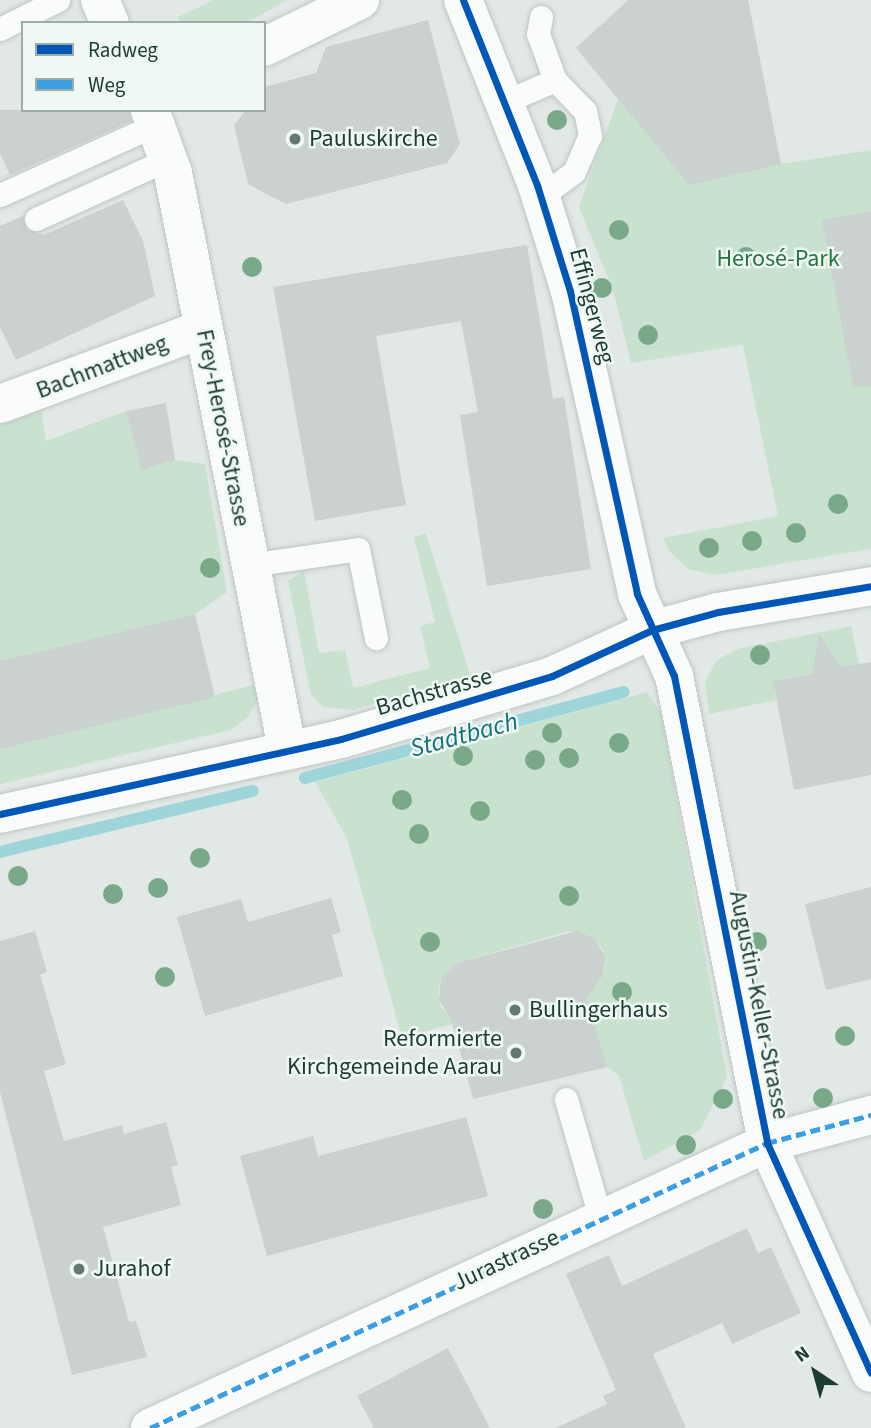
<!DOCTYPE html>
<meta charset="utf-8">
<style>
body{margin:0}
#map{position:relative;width:871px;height:1428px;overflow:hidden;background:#e1e8e5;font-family:"Source Sans 3",sans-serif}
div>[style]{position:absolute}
.green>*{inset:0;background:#c9e2d0}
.stream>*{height:12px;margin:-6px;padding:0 6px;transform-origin:6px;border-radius:6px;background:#9ed5da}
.building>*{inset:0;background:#cad1ce}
.roads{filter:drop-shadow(0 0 2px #bec5c2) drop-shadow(0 0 2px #bec5c2)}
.service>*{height:23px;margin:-11.5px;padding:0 11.5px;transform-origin:11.5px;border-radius:11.5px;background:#fafcfb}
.minor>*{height:38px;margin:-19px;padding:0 19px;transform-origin:19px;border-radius:19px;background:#fafcfb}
.quiet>*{height:5px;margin-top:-2.5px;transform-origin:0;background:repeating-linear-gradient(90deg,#3c9ee2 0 10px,transparent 0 15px)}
.cycleway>*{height:7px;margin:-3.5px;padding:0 3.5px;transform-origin:3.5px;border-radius:3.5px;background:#0057b8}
.trees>*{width:20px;height:20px;margin:-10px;border-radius:50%;background:#7aa98a}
.dots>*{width:19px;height:19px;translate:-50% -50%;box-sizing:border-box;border:4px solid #eff8f3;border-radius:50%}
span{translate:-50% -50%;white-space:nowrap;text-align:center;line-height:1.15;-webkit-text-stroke:5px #eff8f3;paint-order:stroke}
.poi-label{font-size:24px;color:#1f3c32}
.left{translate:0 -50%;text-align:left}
.right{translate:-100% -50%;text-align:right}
.park-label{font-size:24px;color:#267540}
.street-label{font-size:24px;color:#1f3c32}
.water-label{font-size:26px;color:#15707b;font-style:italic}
.legend{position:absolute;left:21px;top:21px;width:245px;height:91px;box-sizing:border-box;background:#eff8f3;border:2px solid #9cada6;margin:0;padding:9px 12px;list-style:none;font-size:21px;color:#1f3c32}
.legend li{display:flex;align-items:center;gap:14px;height:35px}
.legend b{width:35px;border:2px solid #9cada6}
.north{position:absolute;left:780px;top:1337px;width:70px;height:70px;-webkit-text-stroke:5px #eff8f3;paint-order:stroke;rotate:324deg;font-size:19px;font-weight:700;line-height:28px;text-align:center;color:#1f3c32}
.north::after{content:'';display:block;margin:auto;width:24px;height:32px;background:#1f3c32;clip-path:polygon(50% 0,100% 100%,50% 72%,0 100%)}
</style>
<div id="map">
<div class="green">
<i style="clip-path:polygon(214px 0,287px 0,246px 23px,180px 23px,178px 17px)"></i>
<i style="clip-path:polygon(618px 99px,781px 164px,871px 150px,871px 549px,716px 575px,688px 569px,669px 551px,663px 538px,778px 516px,743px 345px,631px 363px,613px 290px,579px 207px)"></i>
<i style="clip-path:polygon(41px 407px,46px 441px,126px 411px,141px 469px,175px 460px,205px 464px,227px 592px,195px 614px,0 661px,0 425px)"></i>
<i style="clip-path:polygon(426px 533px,470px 675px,354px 710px,323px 707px,311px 695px,288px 581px,304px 571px,319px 653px,345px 650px,353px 688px,430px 668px,420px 626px,435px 622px,414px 537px)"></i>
<i style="clip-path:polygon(851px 626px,859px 664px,841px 668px,823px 657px,814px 663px,812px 674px,773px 681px,776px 700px,709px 714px,705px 682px,716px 661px,737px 649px)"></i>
<i style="clip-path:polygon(254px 685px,258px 700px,247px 718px,231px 730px,0 784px,0 749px)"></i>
<i style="clip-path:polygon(647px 692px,661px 713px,727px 1077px,700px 1130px,644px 1161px,619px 1076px,607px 1067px,582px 994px,605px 970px,603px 950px,595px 939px,569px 931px,457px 963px,441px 978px,438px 993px,441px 1007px,456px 1023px,402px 1038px,347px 838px,315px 782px)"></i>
</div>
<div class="stream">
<i style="left:305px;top:778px;width:330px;rotate:-15.1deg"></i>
<i style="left:0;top:852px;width:260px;rotate:-13.6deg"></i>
</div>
<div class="building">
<i style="clip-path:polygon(628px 0,748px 0,781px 164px,689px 185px,576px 48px)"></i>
<i style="clip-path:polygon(428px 20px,460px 144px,447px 163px,286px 204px,248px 184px,234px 125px,246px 110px,264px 110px,264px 87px,316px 73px,326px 47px)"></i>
<i style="clip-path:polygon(0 110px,129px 110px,131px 121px,10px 175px,0 153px)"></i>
<i style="clip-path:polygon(123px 200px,143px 241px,155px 296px,16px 360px,0 327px,0 226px,23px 216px,27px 230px,44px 235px)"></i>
<i style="clip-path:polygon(871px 211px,871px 386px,853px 387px,822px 220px)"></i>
<i style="clip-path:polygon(527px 245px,553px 399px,564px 397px,591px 569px,487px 586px,460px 415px,478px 412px,461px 321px,376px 336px,406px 505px,315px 521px,273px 287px)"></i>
<i style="clip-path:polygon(166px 403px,175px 460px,141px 470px,126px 411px)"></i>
<i style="clip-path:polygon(195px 614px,215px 697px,0 749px,0 661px)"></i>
<i style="clip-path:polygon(819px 634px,841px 667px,871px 662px,871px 775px,794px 790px,773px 681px,812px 674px)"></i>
<i style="clip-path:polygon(871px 887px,871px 979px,826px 990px,805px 904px)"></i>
<i style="clip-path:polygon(331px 898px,341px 932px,332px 935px,343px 976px,205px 1016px,177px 917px,241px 899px,248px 922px)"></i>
<i style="clip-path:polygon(35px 931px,47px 972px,40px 975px,66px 1064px,44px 1071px,64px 1141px,122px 1125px,124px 1134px,166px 1122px,178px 1165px,171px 1167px,181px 1205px,103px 1227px,129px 1322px,136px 1321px,147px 1357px,72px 1375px,0 1092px,0 941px)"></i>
<i style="clip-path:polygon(577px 931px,595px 939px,605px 956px,603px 975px,587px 998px,607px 1067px,473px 1099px,451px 1019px,439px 1000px,441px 978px,457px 963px)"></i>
<i style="clip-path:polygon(466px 1117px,488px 1196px,267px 1256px,240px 1156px,313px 1136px,318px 1156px)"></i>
<i style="clip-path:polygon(747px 1228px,758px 1253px,771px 1247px,801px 1313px,732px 1344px,722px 1323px,653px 1354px,686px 1428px,556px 1428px,607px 1404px,603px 1396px,616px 1390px,566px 1274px,609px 1255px,622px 1286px)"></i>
<i style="clip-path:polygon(448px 1348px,490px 1428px,374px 1428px,357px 1396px)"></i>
</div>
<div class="roads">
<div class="service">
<i style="left:541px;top:17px;width:17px;rotate:100deg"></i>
<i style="left:538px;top:34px;width:49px;rotate:69.7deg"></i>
<i style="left:0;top:29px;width:65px;rotate:-26.6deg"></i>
<i style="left:504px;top:102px;width:56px;rotate:-23.3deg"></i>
<i style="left:555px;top:80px;width:43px;rotate:45.9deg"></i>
<i style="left:585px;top:111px;width:25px;rotate:78deg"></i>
<i style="left:590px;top:135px;width:40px;rotate:113.4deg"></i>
<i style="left:574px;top:172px;width:42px;rotate:143.7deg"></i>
<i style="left:0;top:195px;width:170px;rotate:-24.3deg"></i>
<i style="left:36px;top:219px;width:145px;rotate:-24.4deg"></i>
<i style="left:250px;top:565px;width:109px;rotate:-8.4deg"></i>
<i style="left:358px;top:549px;width:91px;rotate:78.6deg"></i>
<i style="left:566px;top:1099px;width:123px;rotate:73.9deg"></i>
</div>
<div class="minor">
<i style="left:100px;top:0;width:25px;rotate:67deg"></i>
<i style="left:463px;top:0;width:199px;rotate:68.2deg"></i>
<i style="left:537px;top:185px;width:111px;rotate:72.7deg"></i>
<i style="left:570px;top:291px;width:310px;rotate:77.5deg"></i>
<i style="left:637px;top:594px;width:90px;rotate:65.7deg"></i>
<i style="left:674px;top:676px;width:476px;rotate:78.7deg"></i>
<i style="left:767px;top:1143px;width:252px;rotate:65.7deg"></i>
<i style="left:264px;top:47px;width:107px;rotate:-26.1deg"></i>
<i style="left:150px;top:110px;width:67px;rotate:69.9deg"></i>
<i style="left:173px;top:173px;width:586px;rotate:78.79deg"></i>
<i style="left:0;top:404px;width:216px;rotate:-20.3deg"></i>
<i style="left:0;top:814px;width:349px;rotate:-12.4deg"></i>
<i style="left:341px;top:739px;width:220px;rotate:-16.6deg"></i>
<i style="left:552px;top:676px;width:110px;rotate:-24.7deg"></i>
<i style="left:652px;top:630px;width:68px;rotate:-15.3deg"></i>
<i style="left:718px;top:612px;width:155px;rotate:-9.6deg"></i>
<i style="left:150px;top:1428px;width:680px;rotate:-24.79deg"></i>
<i style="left:767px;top:1143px;width:108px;rotate:-15.1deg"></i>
</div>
</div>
<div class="quiet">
<i style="left:150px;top:1428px;width:680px;rotate:-24.79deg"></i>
<i style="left:767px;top:1143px;width:108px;rotate:-15.1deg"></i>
</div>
<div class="cycleway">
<i style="left:463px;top:0;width:199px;rotate:68.2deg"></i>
<i style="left:537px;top:185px;width:111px;rotate:72.7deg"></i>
<i style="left:570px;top:291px;width:310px;rotate:77.5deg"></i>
<i style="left:637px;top:594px;width:90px;rotate:65.7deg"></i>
<i style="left:674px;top:676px;width:476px;rotate:78.7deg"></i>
<i style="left:767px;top:1143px;width:252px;rotate:65.7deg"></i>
<i style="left:0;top:814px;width:349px;rotate:-12.4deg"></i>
<i style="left:341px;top:739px;width:220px;rotate:-16.6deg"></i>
<i style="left:552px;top:676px;width:110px;rotate:-24.7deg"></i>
<i style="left:652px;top:630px;width:68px;rotate:-15.3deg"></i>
<i style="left:718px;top:612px;width:155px;rotate:-9.6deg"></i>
</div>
<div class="trees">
<i style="left:557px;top:120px"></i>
<i style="left:619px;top:230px"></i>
<i style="left:746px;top:257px"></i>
<i style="left:252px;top:267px"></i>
<i style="left:602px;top:288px"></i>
<i style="left:648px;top:335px"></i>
<i style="left:838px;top:504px"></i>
<i style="left:796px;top:533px"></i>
<i style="left:752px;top:541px"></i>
<i style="left:709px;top:548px"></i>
<i style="left:210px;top:568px"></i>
<i style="left:760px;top:655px"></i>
<i style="left:552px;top:733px"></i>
<i style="left:619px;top:743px"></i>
<i style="left:463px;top:756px"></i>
<i style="left:569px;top:758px"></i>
<i style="left:535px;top:760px"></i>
<i style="left:402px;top:800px"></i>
<i style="left:480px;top:811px"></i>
<i style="left:419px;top:834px"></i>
<i style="left:200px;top:858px"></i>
<i style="left:18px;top:876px"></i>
<i style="left:158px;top:888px"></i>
<i style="left:113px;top:894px"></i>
<i style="left:569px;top:896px"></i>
<i style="left:430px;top:942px"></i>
<i style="left:757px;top:942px"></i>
<i style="left:165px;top:977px"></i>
<i style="left:622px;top:992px"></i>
<i style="left:845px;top:1036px"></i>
<i style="left:823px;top:1098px"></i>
<i style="left:723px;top:1099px"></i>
<i style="left:686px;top:1145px"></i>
<i style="left:543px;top:1209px"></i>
</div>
<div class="dots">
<i style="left:295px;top:139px;background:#637871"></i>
<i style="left:515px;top:1010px;background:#637871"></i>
<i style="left:516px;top:1053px;background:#637871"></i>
<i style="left:79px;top:1269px;background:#637871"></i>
</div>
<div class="poi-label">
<span class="left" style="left:309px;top:139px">Pauluskirche</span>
<span class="left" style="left:529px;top:1010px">Bullingerhaus</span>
<span class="right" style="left:502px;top:1053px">Reformierte<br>Kirchgemeinde Aarau</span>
<span class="left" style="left:93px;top:1269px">Jurahof</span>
</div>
<div class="park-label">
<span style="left:778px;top:259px">Herosé-Park</span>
</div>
<div class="street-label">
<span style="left:592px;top:306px;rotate:75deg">Effingerweg</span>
<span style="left:102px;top:367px;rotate:-21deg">Bachmattweg</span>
<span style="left:223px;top:428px;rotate:79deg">Frey-Herosé-Strasse</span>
<span style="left:434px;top:692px;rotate:-16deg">Bachstrasse</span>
<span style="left:759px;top:1005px;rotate:79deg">Augustin-Keller-Strasse</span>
<span style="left:506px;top:1260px;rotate:-25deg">Jurastrasse</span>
</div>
<div class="water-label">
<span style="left:464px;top:735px;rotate:-15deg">Stadtbach</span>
</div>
<ul class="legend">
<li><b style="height:9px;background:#0057b8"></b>Radweg</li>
<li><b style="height:9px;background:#3c9ee2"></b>Weg</li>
</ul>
<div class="north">N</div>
</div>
